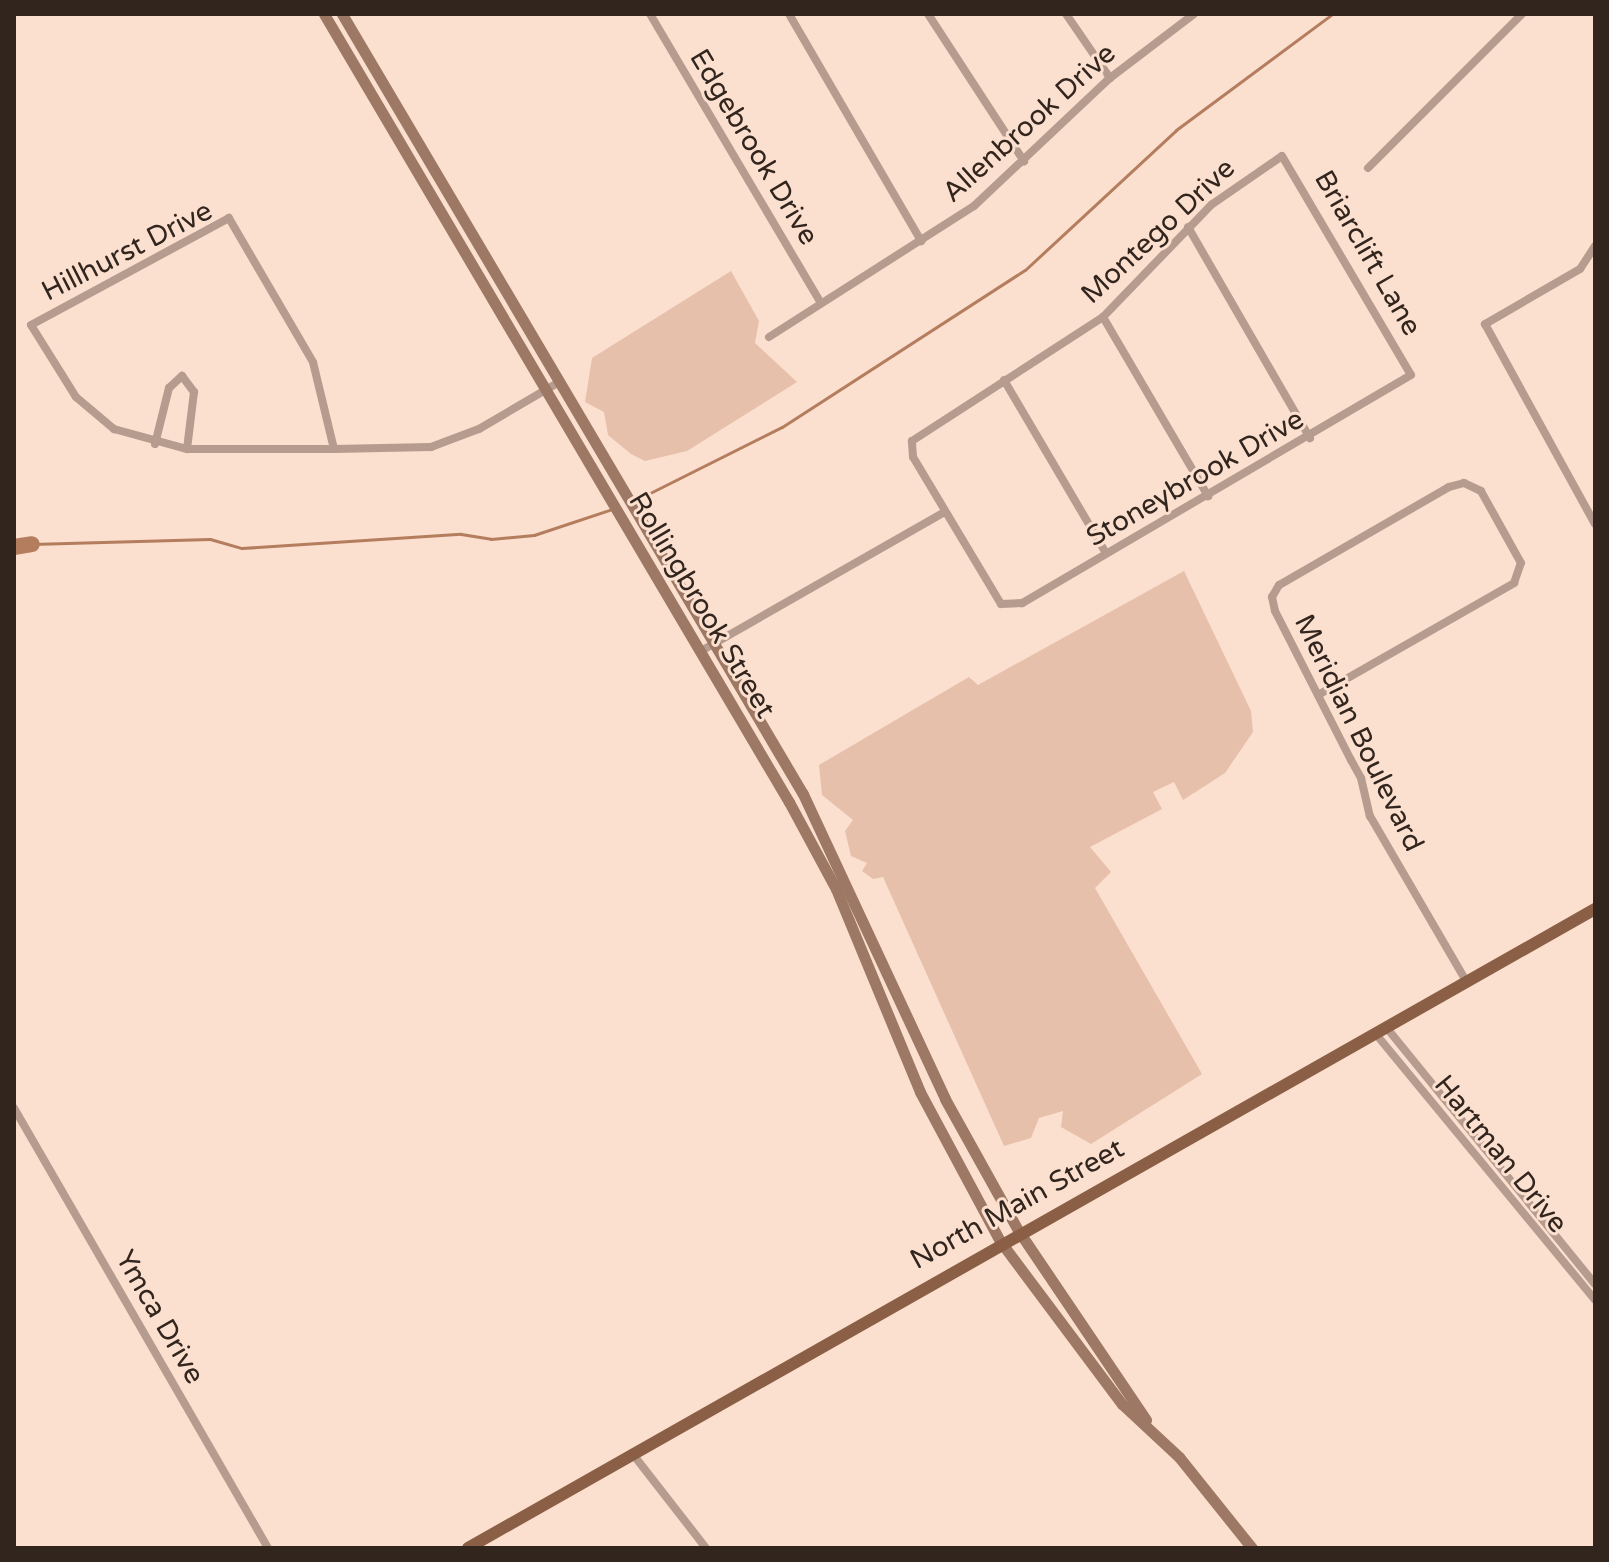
<!DOCTYPE html>
<style>
body{margin:0}
#map{position:relative;width:1609px;height:1562px;overflow:hidden;background:#fbdfcf;font-family:"Varela Round",sans-serif}
div>[style]{position:absolute}
.green>*{inset:0;background:#e7c0ab}
.stream>*{height:3px;margin:-1.5px;padding:0 1.5px;transform-origin:1.5px;border-radius:1.5px;background:#b47d5e}
.river>*{height:16px;margin:-8px;padding:0 8px;transform-origin:8px;border-radius:8px;background:#b47d5e}
.minor>*{height:8px;margin:-4px;padding:0 4px;transform-origin:4px;border-radius:4px;background:#b69c8e}
.secondary>*{height:11px;margin:-5.5px;padding:0 5.5px;transform-origin:5.5px;border-radius:5.5px;background:#9d7864}
.primary>*{height:12px;margin:-6px;padding:0 6px;transform-origin:6px;border-radius:6px;background:#8b5f45}
span{translate:-50% -50%;white-space:nowrap;text-align:center;line-height:1.15;-webkit-text-stroke:6px #fbdfcf;paint-order:stroke}
.street-label{font-size:28px;color:#32251e}
.frame{position:absolute;inset:0;border:16px solid #32251e;pointer-events:none}
</style>
<div id="map">
<div class="green">
<i style="clip-path:polygon(731px 271px,759px 321px,755px 343px,797px 382px,687px 451px,645px 461px,631px 454px,608px 435px,604px 412px,585px 402px,592px 358px)"></i>
<i style="clip-path:polygon(1184px 571px,1251px 711px,1253px 732px,1225px 773px,1183px 800px,1174px 782px,1153px 792px,1162px 809px,1090px 847px,1111px 872px,1095px 888px,1202px 1074px,1091px 1144px,1061px 1127px,1063px 1111px,1039px 1118px,1031px 1138px,1004px 1146px,883px 877px,873px 879px,862px 871px,867px 863px,851px 856px,845px 831px,853px 820px,822px 795px,819px 765px,969px 677px,978px 685px)"></i>
</div>
<div class="stream">
<i style="left:634px;top:501px;width:165px;rotate:-26.6deg"></i>
<i style="left:782px;top:427px;width:289px;rotate:-32.9deg"></i>
<i style="left:1025px;top:270px;width:206px;rotate:-42.8deg"></i>
<i style="left:1176px;top:130px;width:194px;rotate:-36.6deg"></i>
<i style="left:32px;top:544px;width:178px;rotate:-1.6deg"></i>
<i style="left:210px;top:539px;width:33px;rotate:16deg"></i>
<i style="left:242px;top:548px;width:219px;rotate:-3.7deg"></i>
<i style="left:461px;top:534px;width:30px;rotate:9deg"></i>
<i style="left:491px;top:539px;width:43px;rotate:-5.3deg"></i>
<i style="left:534px;top:535px;width:82px;rotate:-18.4deg"></i>
</div>
<div class="river">
<i style="left:14px;top:547px;width:18px;rotate:-9deg"></i>
</div>
<div class="minor">
<i style="left:650px;top:14px;width:336px;rotate:59.4deg"></i>
<i style="left:789px;top:14px;width:263px;rotate:59.8deg"></i>
<i style="left:928px;top:14px;width:176px;rotate:56.9deg"></i>
<i style="left:1066px;top:14px;width:78px;rotate:55.5deg"></i>
<i style="left:1282px;top:156px;width:254px;rotate:59.5deg"></i>
<i style="left:1411px;top:375px;width:451px;rotate:149.6deg"></i>
<i style="left:1022px;top:603px;width:21px;rotate:177deg"></i>
<i style="left:1001px;top:604px;width:171px;rotate:-120.9deg"></i>
<i style="left:913px;top:457px;width:16px;rotate:-94deg"></i>
<i style="left:912px;top:441px;width:228px;rotate:-33deg"></i>
<i style="left:1103px;top:317px;width:156px;rotate:-46deg"></i>
<i style="left:1211px;top:205px;width:86px;rotate:-34.6deg"></i>
<i style="left:1368px;top:168px;width:218px;rotate:-45deg"></i>
<i style="left:1188px;top:227px;width:244px;rotate:60deg"></i>
<i style="left:1595px;top:246px;width:27px;rotate:123deg"></i>
<i style="left:1580px;top:269px;width:110px;rotate:149.9deg"></i>
<i style="left:1485px;top:324px;width:228px;rotate:61.2deg"></i>
<i style="left:1103px;top:317px;width:208px;rotate:59.6deg"></i>
<i style="left:769px;top:337px;width:243px;rotate:-32.6deg"></i>
<i style="left:974px;top:206px;width:187px;rotate:-43.3deg"></i>
<i style="left:1110px;top:78px;width:106px;rotate:-37.3deg"></i>
<i style="left:1004px;top:380px;width:201px;rotate:59.5deg"></i>
<i style="left:155px;top:444px;width:58px;rotate:-76deg"></i>
<i style="left:169px;top:388px;width:18px;rotate:-43deg"></i>
<i style="left:182px;top:376px;width:20px;rotate:53deg"></i>
<i style="left:194px;top:392px;width:57px;rotate:97deg"></i>
<i style="left:334px;top:449px;width:89px;rotate:-103.6deg"></i>
<i style="left:313px;top:362px;width:167px;rotate:-120.3deg"></i>
<i style="left:229px;top:218px;width:225px;rotate:151.6deg"></i>
<i style="left:31px;top:325px;width:85px;rotate:58deg"></i>
<i style="left:76px;top:397px;width:50px;rotate:40.1deg"></i>
<i style="left:114px;top:429px;width:76px;rotate:15.3deg"></i>
<i style="left:187px;top:449px;width:147px"></i>
<i style="left:334px;top:449px;width:97px;rotate:-1.2deg"></i>
<i style="left:431px;top:447px;width:51px;rotate:-20.6deg"></i>
<i style="left:479px;top:429px;width:93px;rotate:-30.4deg"></i>
<i style="left:701px;top:651px;width:281px;rotate:-29.7deg"></i>
<i style="left:1318px;top:695px;width:226px;rotate:-29.7deg"></i>
<i style="left:1514px;top:583px;width:21px;rotate:-71deg"></i>
<i style="left:1521px;top:563px;width:82px;rotate:-119.1deg"></i>
<i style="left:1481px;top:491px;width:19px;rotate:-155deg"></i>
<i style="left:1464px;top:483px;width:16px;rotate:165deg"></i>
<i style="left:1449px;top:487px;width:196px;rotate:150deg"></i>
<i style="left:1279px;top:585px;width:14px;rotate:120deg"></i>
<i style="left:1272px;top:597px;width:14px;rotate:78deg"></i>
<i style="left:1275px;top:611px;width:167px;rotate:63deg"></i>
<i style="left:1351px;top:760px;width:21px;rotate:61deg"></i>
<i style="left:1361px;top:778px;width:39px;rotate:77deg"></i>
<i style="left:1370px;top:816px;width:191px;rotate:59.8deg"></i>
<i style="left:1386px;top:1027px;width:331px;rotate:50.9deg"></i>
<i style="left:1375px;top:1033px;width:346px;rotate:50.5deg"></i>
<i style="left:14px;top:1108px;width:508px;rotate:60deg"></i>
<i style="left:632px;top:1453px;width:120px;rotate:52.1deg"></i>
</div>
<div class="secondary">
<i style="left:324px;top:14px;width:915px;rotate:59.46deg"></i>
<i style="left:789px;top:802px;width:99px;rotate:61.6deg"></i>
<i style="left:836px;top:889px;width:220px;rotate:67.5deg"></i>
<i style="left:920px;top:1092px;width:169px;rotate:61.8deg"></i>
<i style="left:1000px;top:1241px;width:204px;rotate:53.2deg"></i>
<i style="left:1122px;top:1404px;width:78px;rotate:42.9deg"></i>
<i style="left:1179px;top:1457px;width:117px;rotate:51.3deg"></i>
<i style="left:342px;top:14px;width:906px;rotate:59.42deg"></i>
<i style="left:803px;top:794px;width:336px;rotate:65deg"></i>
<i style="left:945px;top:1099px;width:150px;rotate:60.9deg"></i>
<i style="left:1018px;top:1230px;width:229px;rotate:56deg"></i>
</div>
<div class="primary">
<i style="left:468px;top:1548px;width:1296px;rotate:-29.55deg"></i>
</div>
<div class="street-label">
<span style="left:1029px;top:123px;rotate:-42deg">Allenbrook Drive</span>
<span style="left:754px;top:147px;rotate:59deg">Edgebrook Drive</span>
<span style="left:1158px;top:231px;rotate:-43deg">Montego Drive</span>
<span style="left:127px;top:251px;rotate:-27deg">Hillhurst Drive</span>
<span style="left:1368px;top:253px;rotate:60deg">Briarclift Lane</span>
<span style="left:1195px;top:478px;rotate:-30deg">Stoneybrook Drive</span>
<span style="left:702px;top:605px;rotate:59deg">Rollingbrook Street</span>
<span style="left:1359px;top:733px;rotate:64deg">Meridian Boulevard</span>
<span style="left:1501px;top:1154px;rotate:51deg">Hartman Drive</span>
<span style="left:1017px;top:1204px;rotate:-29deg">North Main Street</span>
<span style="left:160px;top:1317px;rotate:60deg">Ymca Drive</span>
</div>
<div class="frame"></div>
</div>
